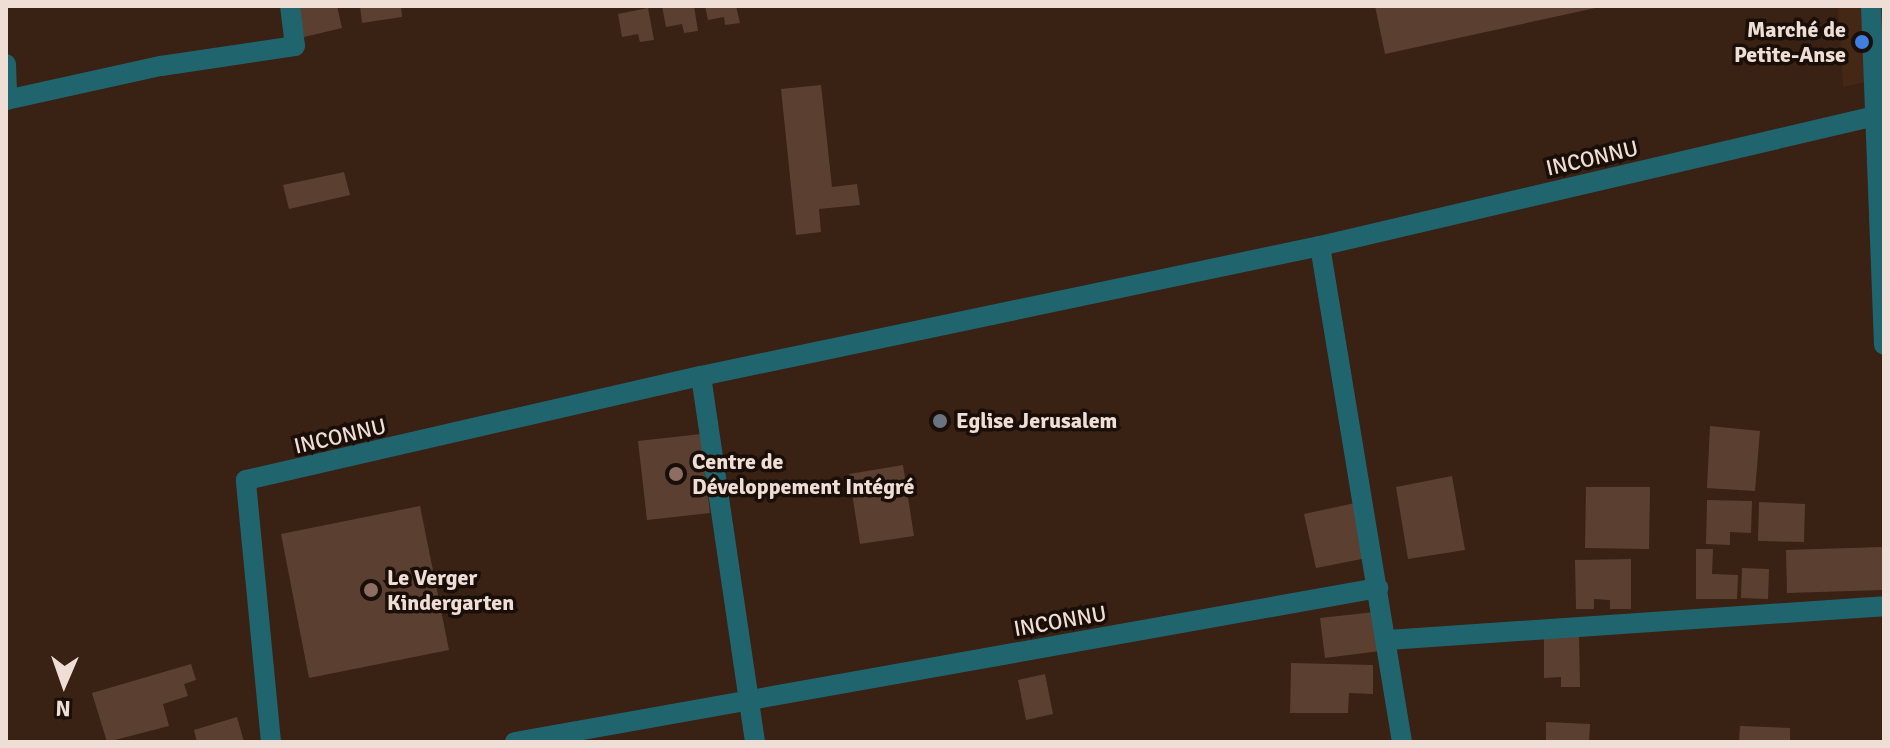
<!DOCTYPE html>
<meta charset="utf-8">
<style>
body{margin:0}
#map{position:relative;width:1890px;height:748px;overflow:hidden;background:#392113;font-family:Signika,sans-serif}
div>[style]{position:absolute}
.built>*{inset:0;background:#452715}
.building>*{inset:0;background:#5b4031}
.minor>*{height:20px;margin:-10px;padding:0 10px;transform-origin:10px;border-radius:10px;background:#20656e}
.dots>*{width:22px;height:22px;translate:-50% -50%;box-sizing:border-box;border:4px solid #190e08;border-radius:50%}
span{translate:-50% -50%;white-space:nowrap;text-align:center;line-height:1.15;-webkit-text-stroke:7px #190e08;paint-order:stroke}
.poi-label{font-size:22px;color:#efded5;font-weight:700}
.right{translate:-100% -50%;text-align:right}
.left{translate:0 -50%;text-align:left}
.street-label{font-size:22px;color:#efded5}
.frame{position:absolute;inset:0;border:8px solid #efded5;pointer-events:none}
.north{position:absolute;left:24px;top:644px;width:80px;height:80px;-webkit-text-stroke:6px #190e08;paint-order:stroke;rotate:182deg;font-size:22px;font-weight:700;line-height:32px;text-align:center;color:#efded5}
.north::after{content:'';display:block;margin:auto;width:28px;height:36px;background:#efded5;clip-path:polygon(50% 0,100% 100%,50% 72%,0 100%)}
</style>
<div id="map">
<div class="built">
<i style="clip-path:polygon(1838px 6px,1884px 6px,1884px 78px,1843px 87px)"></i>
</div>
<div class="building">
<i style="clip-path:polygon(297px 6px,337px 6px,342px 28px,304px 37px)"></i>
<i style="clip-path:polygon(360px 6px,401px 6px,402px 17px,362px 23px)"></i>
<i style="clip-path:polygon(662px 6px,694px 6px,698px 31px,684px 33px,682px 24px,666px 27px)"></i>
<i style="clip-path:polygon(705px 6px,736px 6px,740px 23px,725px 25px,724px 17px,708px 20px)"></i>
<i style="clip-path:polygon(1375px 6px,1599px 6px,1600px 7px,1385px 54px)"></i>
<i style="clip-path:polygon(648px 8px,654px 40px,640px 42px,638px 34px,622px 37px,618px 14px)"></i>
<i style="clip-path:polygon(821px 85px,832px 187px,857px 184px,860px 205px,819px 209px,821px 232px,796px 235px,781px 89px)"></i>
<i style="clip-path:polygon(344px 172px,350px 195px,289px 209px,283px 185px)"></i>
<i style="clip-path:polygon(1710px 426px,1760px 431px,1755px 491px,1707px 488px)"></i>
<i style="clip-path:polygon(701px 434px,710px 513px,647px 520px,638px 441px)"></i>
<i style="clip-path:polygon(903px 465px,914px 536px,860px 544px,849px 474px)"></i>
<i style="clip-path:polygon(1452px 476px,1465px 550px,1408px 559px,1396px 487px)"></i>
<i style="clip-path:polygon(1586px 487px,1650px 487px,1649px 549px,1585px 548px)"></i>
<i style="clip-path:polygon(1707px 500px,1752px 501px,1751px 533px,1730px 532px,1730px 545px,1706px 544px)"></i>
<i style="clip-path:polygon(1759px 502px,1805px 504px,1804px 542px,1758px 541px)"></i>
<i style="clip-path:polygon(1355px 503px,1367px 558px,1316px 568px,1304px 514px)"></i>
<i style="clip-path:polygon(420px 506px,449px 650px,309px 678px,281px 534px)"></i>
<i style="clip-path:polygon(1882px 547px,1883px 590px,1787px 593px,1786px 550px)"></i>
<i style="clip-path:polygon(1696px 549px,1713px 549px,1712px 574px,1738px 575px,1737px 599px,1696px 599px)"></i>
<i style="clip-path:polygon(1631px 559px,1631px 609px,1610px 609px,1610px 600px,1594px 599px,1594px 609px,1576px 609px,1575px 560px)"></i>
<i style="clip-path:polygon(1742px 568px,1769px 569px,1768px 599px,1741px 598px)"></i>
<i style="clip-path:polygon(1375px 612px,1380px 651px,1325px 658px,1320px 618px)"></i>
<i style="clip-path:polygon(1544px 634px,1579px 634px,1580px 687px,1561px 687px,1561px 677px,1544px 678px)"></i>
<i style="clip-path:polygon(1291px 663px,1373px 665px,1373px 694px,1349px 693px,1348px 713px,1290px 713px)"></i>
<i style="clip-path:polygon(191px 664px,196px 680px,184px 684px,188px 696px,163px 704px,169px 726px,107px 742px,92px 693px)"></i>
<i style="clip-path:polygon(1045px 674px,1053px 714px,1026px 720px,1018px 680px)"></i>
<i style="clip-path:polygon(237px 717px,244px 742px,197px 742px,194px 730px)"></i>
<i style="clip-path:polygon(1546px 722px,1590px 724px,1589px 742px,1546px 742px)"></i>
<i style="clip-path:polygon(1740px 726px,1790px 728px,1790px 742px,1739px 742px)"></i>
</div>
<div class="minor">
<i style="left:1871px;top:6px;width:339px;rotate:87.8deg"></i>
<i style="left:6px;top:64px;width:36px;rotate:88deg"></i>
<i style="left:6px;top:100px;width:159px;rotate:-12.4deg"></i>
<i style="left:161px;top:66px;width:135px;rotate:-8.5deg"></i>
<i style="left:295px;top:46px;width:40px;rotate:-97.1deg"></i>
<i style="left:1320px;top:246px;width:503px;rotate:80.61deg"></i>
<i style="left:701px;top:376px;width:370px;rotate:81.6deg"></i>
<i style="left:1388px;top:640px;width:497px;rotate:-3.9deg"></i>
<i style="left:271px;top:742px;width:263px;rotate:-95.5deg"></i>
<i style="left:246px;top:480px;width:467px;rotate:-12.9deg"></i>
<i style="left:701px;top:376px;width:633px;rotate:-11.86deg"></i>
<i style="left:1320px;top:246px;width:579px;rotate:-13.17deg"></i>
<i style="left:515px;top:742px;width:877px;rotate:-10.12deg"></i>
</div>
<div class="dots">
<i style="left:1862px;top:42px;background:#3f7fe0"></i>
<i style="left:940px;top:421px;background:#6b7280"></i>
<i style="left:676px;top:474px;background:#8d6e63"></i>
<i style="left:371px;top:590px;background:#8d6e63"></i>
</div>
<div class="poi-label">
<span class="right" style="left:1846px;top:42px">Marché de<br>Petite-Anse</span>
<span class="left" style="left:956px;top:421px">Eglise Jerusalem</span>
<span class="left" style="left:692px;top:474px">Centre de<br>Développement Intégré</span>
<span class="left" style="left:387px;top:590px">Le Verger<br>Kindergarten</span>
</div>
<div class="street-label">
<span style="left:1592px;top:158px;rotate:-13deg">INCONNU</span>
<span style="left:340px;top:436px;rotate:-13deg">INCONNU</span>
<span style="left:1060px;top:621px;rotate:-10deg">INCONNU</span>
</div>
<div class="frame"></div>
<div class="north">N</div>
</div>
